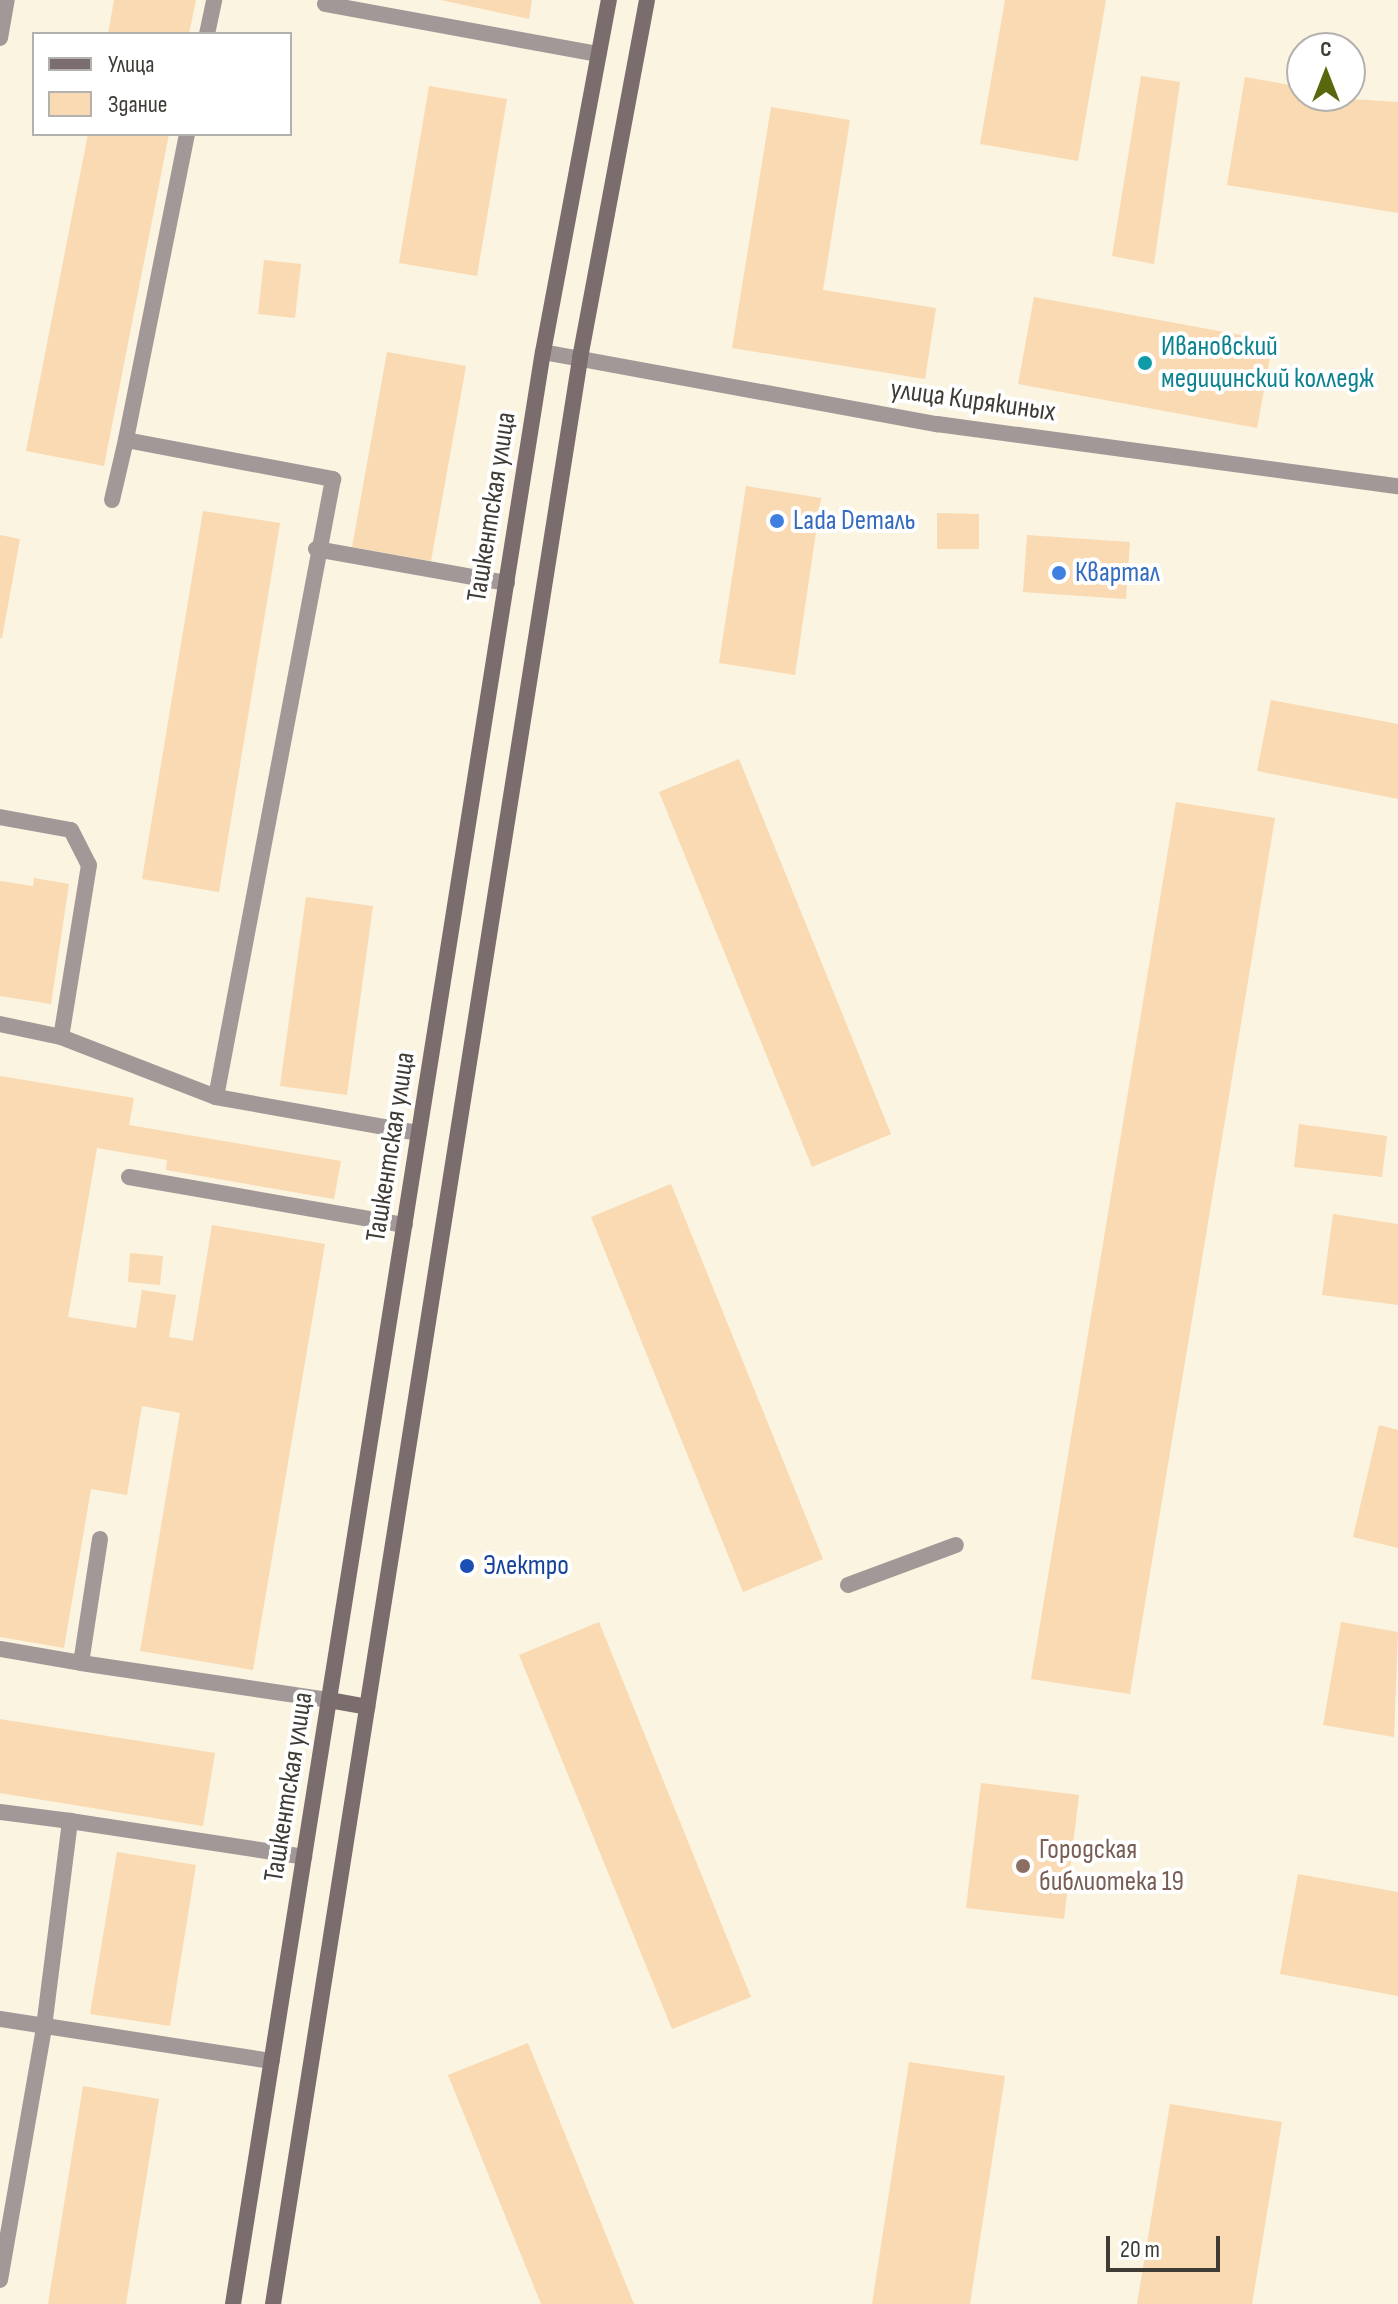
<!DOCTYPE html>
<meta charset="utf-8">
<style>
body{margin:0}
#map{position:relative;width:1398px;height:2304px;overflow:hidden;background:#fbf4e0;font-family:"Sofia Sans Condensed",sans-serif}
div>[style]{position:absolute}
.building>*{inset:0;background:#f9dab2}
.lane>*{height:16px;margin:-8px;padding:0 8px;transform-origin:8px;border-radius:8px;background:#a39898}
.street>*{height:16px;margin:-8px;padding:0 8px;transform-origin:8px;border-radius:8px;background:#a39898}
.secondary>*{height:16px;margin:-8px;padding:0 8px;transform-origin:8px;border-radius:8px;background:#7b6d6d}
.dots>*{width:22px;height:22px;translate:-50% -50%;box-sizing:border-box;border:4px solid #fff;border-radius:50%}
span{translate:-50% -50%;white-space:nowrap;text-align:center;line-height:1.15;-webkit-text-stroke:8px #fff;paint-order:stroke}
.culture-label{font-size:28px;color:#0d838f}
.left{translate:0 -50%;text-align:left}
.street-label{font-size:28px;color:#3f3c35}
.shop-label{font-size:28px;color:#366cbe}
.transit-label{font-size:28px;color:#164399}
.education-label{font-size:28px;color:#785e54}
.legend{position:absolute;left:32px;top:32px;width:260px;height:104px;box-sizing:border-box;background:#fff;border:2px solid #b2b1ae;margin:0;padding:10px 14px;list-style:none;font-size:24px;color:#3f3c35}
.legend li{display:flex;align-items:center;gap:16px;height:40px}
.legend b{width:40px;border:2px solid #b2b1ae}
.north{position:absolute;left:1286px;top:32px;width:80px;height:80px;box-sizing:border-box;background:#fff;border:2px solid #b2b1ae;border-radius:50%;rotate:0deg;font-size:22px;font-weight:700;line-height:32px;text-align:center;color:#3f3c35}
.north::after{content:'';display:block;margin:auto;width:28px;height:36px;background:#5a670e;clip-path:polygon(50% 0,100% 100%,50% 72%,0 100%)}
.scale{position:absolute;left:1106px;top:2236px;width:114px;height:36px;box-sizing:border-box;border:4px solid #3f3c35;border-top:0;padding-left:10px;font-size:24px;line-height:28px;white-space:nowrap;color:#3f3c35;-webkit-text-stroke:6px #fff;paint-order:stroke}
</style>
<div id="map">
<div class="building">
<i style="clip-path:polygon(114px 0,196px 0,189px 34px,108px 34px)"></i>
<i style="clip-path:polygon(441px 0,532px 0,529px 19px)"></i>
<i style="clip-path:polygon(1005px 0,1106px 0,1078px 161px,980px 144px)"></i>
<i style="clip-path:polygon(1141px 76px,1180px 82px,1154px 264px,1112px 256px)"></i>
<i style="clip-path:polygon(1245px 77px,1302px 87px,1302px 96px,1398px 102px,1398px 213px,1227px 185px)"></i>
<i style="clip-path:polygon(429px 86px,507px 99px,477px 276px,399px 263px)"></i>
<i style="clip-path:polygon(771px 107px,850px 120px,823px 290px,936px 308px,925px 379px,732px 348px)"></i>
<i style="clip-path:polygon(88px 134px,169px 134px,104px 466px,26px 451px)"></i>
<i style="clip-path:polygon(264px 260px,301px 264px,295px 318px,258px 314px)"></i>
<i style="clip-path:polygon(1034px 297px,1273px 341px,1257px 428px,1018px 384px)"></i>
<i style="clip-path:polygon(387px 352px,466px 366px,431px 561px,352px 547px)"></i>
<i style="clip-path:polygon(746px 486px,821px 498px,795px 675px,719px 663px)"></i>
<i style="clip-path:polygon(203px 511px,280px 523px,219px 892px,142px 879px)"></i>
<i style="clip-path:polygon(937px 513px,979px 514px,979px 549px,937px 549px)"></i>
<i style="clip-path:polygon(0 535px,20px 539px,2px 638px,0 638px)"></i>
<i style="clip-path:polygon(1027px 535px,1130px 542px,1126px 599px,1023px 592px)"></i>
<i style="clip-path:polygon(1271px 700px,1398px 724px,1398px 799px,1257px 771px)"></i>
<i style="clip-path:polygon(739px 759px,891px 1134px,812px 1167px,659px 792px)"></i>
<i style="clip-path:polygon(1176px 802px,1275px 818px,1130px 1694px,1031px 1679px)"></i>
<i style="clip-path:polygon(34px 878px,69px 884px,51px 1004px,0 996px,0 881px,33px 886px)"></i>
<i style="clip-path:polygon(306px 897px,373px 906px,347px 1095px,280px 1086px)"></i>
<i style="clip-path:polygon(0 1076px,134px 1098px,129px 1125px,341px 1161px,334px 1199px,166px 1170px,167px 1160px,97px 1148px,68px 1317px,136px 1328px,142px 1290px,176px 1295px,169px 1337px,193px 1341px,212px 1225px,325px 1244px,253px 1670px,140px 1651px,180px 1413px,142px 1406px,127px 1495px,91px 1489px,64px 1648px,0 1637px)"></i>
<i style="clip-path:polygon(1299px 1124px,1387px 1136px,1382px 1177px,1294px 1167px)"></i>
<i style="clip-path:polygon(671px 1184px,823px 1559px,743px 1592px,591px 1217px)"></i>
<i style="clip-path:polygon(1333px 1214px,1398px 1224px,1398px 1305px,1322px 1295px)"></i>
<i style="clip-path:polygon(130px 1253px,163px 1256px,160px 1285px,128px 1282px)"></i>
<i style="clip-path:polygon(1379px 1425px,1398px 1430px,1398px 1548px,1353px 1537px)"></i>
<i style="clip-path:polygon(599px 1622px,751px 1997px,672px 2029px,519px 1655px)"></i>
<i style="clip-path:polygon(1341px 1622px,1398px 1632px,1394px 1737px,1323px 1725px)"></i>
<i style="clip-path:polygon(0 1719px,215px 1753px,203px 1826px,0 1793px)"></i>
<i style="clip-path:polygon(981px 1783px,1079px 1795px,1064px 1919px,966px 1908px)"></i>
<i style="clip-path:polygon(117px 1852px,196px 1865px,170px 2026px,90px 2014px)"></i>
<i style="clip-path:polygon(1298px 1874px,1398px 1892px,1398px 1996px,1280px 1974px)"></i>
<i style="clip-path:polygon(528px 2043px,634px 2304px,541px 2304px,448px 2075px)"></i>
<i style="clip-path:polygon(909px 2062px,1005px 2076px,970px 2304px,872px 2304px)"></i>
<i style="clip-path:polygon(83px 2086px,159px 2099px,126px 2304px,48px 2304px)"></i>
<i style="clip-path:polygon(1170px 2104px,1282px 2122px,1252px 2304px,1137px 2304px)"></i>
</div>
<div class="lane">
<i style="left:325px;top:4px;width:278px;rotate:10.4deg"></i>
<i style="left:207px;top:34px;width:35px;rotate:-78deg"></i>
<i style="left:0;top:38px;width:39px;rotate:-80deg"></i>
<i style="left:187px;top:134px;width:312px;rotate:101.3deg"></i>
<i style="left:126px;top:440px;width:211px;rotate:10.7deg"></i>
<i style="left:333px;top:479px;width:629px;rotate:100.72deg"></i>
<i style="left:216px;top:1097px;width:206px;rotate:10.1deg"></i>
<i style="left:112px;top:500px;width:62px;rotate:-76.9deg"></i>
<i style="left:316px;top:549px;width:194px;rotate:10.1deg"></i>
<i style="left:0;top:817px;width:72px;rotate:10.4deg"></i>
<i style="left:71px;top:830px;width:39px;rotate:63deg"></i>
<i style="left:89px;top:865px;width:174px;rotate:99.2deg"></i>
<i style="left:0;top:1024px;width:62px;rotate:12deg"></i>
<i style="left:61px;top:1037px;width:166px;rotate:21.2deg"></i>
<i style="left:129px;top:1177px;width:280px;rotate:9.9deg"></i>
<i style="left:100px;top:1539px;width:125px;rotate:98.7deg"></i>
<i style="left:81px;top:1663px;width:251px;rotate:8.5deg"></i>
<i style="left:848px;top:1585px;width:115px;rotate:-20.3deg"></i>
<i style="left:0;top:1649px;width:82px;rotate:9.8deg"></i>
<i style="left:0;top:1812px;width:71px;rotate:7.3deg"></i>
<i style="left:0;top:2019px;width:275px;rotate:8.8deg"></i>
<i style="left:0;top:2280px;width:257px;rotate:-80.1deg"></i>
<i style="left:44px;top:2027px;width:208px;rotate:-82.8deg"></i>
<i style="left:70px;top:1821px;width:237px;rotate:8.7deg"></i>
</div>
<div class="street">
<i style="left:543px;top:352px;width:401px;rotate:10.4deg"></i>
<i style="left:937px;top:424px;width:465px;rotate:7.7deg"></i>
</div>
<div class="secondary">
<i style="left:329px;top:1700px;width:39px;rotate:10deg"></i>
<i style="left:233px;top:2304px;width:1976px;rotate:-80.98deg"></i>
<i style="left:543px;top:352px;width:358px;rotate:-79.4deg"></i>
<i style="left:273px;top:2304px;width:1970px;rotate:-81.03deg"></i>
<i style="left:580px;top:358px;width:364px;rotate:-79.4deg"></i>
</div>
<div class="dots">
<i style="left:1145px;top:363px;background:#0f9aa8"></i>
<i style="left:777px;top:521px;background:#3f7fe0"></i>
<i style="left:1059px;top:573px;background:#3f7fe0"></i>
<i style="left:467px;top:1566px;background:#1a4fb4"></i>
<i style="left:1023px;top:1866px;background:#8d6e63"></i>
</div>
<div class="culture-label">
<span class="left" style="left:1161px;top:363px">Ивановский<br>медицинский колледж</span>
</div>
<div class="street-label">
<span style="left:973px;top:401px;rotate:8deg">улица Кирякиных</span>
<span style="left:492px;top:507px;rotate:-81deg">Ташкентская улица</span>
<span style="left:391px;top:1147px;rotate:-81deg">Ташкентская улица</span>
<span style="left:289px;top:1787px;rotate:-81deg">Ташкентская улица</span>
</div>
<div class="shop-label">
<span class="left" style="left:793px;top:521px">Lada Dеталь</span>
<span class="left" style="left:1075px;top:573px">Квартал</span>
</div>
<div class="transit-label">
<span class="left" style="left:483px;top:1566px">Электро</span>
</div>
<div class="education-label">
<span class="left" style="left:1039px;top:1866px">Городская<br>библиотека 19</span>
</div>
<ul class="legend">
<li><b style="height:10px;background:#7b6d6d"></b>Улица</li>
<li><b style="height:22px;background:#f9dab2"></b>Здание</li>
</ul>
<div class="north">С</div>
<div class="scale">20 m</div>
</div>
